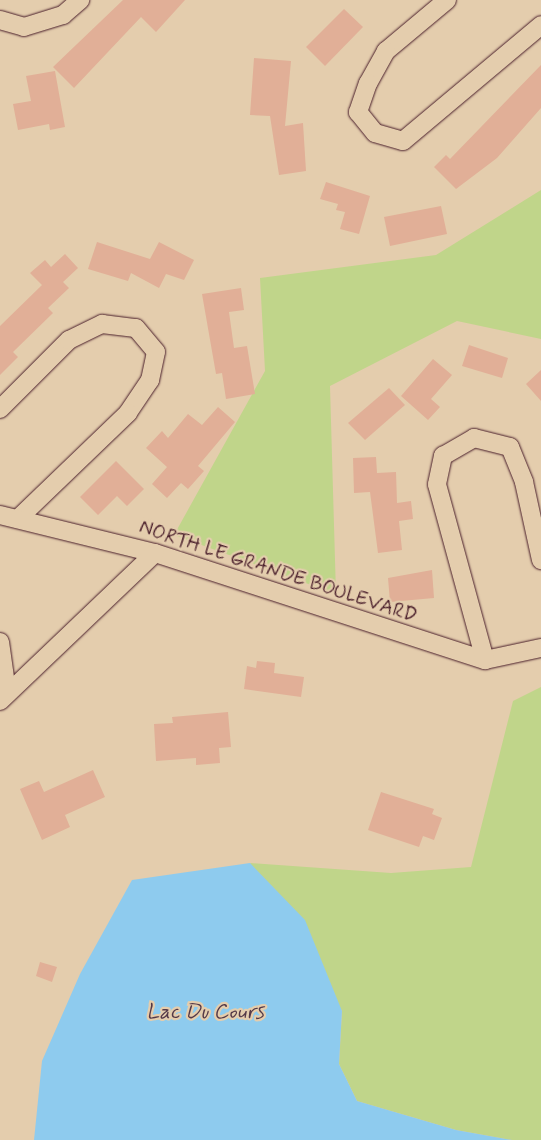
<!DOCTYPE html>
<style>
body{margin:0}
#map{position:relative;width:541px;height:1140px;overflow:hidden;background:#e4cdad;font-family:Mynerve,sans-serif}
div>[style]{position:absolute}
.green>*{inset:0;background:#c0d58a}
.water>*{inset:0;background:#8ecbee}
.building>*{inset:0;background:#e1af97}
.roads{filter:drop-shadow(0 0 1px #4a1f2b) drop-shadow(0 0 1px #4a1f2b)}
.street>*{height:18px;margin:-9px;padding:0 9px;transform-origin:9px;border-radius:9px;background:#e4cdad}
span{translate:-50% -50%;white-space:nowrap;text-align:center;line-height:1.15;-webkit-text-stroke:4.5px #e4cdad;paint-order:stroke}
.street-label{font-size:20px;color:#4a1f2b}
.water-label{font-size:21px;color:#543948;font-style:italic}
</style>
<div id="map">
<div class="green">
<i style="clip-path:polygon(541px 190px,541px 339px,457px 321px,330px 386px,336px 594px,174px 535px,265px 371px,260px 278px,436px 255px)"></i>
<i style="clip-path:polygon(541px 687px,541px 1140px,512px 1140px,456px 1130px,357px 1101px,339px 1064px,342px 1011px,250px 863px,391px 873px,471px 867px,513px 701px)"></i>
</div>
<div class="water">
<i style="clip-path:polygon(250px 863px,305px 920px,342px 1011px,339px 1064px,357px 1101px,456px 1130px,512px 1140px,34px 1140px,42px 1061px,80px 974px,132px 880px)"></i>
</div>
<div class="building">
<i style="clip-path:polygon(123px 0,185px 0,156px 32px,141px 17px,74px 88px,53px 67px)"></i>
<i style="clip-path:polygon(344px 9px,363px 27px,325px 66px,306px 47px)"></i>
<i style="clip-path:polygon(254px 58px,291px 61px,285px 126px,303px 123px,306px 171px,279px 175px,270px 116px,250px 115px)"></i>
<i style="clip-path:polygon(541px 65px,541px 108px,497px 158px,456px 189px,434px 167px,446px 155px,450px 159px)"></i>
<i style="clip-path:polygon(55px 71px,65px 127px,50px 130px,49px 124px,18px 130px,13px 104px,31px 101px,26px 76px)"></i>
<i style="clip-path:polygon(326px 182px,370px 196px,359px 234px,340px 229px,345px 212px,336px 210px,338px 204px,320px 199px)"></i>
<i style="clip-path:polygon(441px 206px,447px 234px,390px 246px,384px 217px)"></i>
<i style="clip-path:polygon(97px 242px,150px 259px,159px 242px,194px 260px,184px 280px,166px 274px,159px 288px,131px 273px,128px 281px,88px 269px)"></i>
<i style="clip-path:polygon(65px 254px,78px 268px,63px 282px,69px 288px,48px 308px,53px 313px,13px 352px,18px 357px,0 375px,0 326px,42px 285px,30px 273px,45px 260px,51px 267px)"></i>
<i style="clip-path:polygon(241px 288px,244px 310px,229px 312px,234px 348px,247px 346px,255px 394px,226px 399px,222px 373px,216px 374px,202px 294px)"></i>
<i style="clip-path:polygon(469px 345px,508px 358px,502px 378px,462px 366px)"></i>
<i style="clip-path:polygon(433px 359px,452px 375px,431px 399px,440px 407px,428px 420px,401px 396px)"></i>
<i style="clip-path:polygon(541px 370px,541px 401px,526px 384px)"></i>
<i style="clip-path:polygon(389px 388px,405px 405px,365px 440px,348px 423px)"></i>
<i style="clip-path:polygon(218px 407px,235px 422px,198px 466px,204px 471px,188px 489px,181px 483px,167px 498px,152px 484px,167px 467px,146px 448px,162px 431px,168px 438px,188px 414px,202px 425px)"></i>
<i style="clip-path:polygon(376px 457px,377px 473px,396px 472px,397px 503px,411px 501px,413px 519px,399px 521px,402px 550px,378px 553px,370px 492px,354px 493px,353px 458px)"></i>
<i style="clip-path:polygon(116px 461px,144px 489px,127px 506px,117px 496px,98px 515px,80px 497px)"></i>
<i style="clip-path:polygon(432px 570px,434px 598px,390px 602px,388px 578px)"></i>
<i style="clip-path:polygon(257px 661px,275px 663px,274px 673px,304px 677px,301px 697px,244px 689px,247px 666px,256px 668px)"></i>
<i style="clip-path:polygon(228px 712px,231px 747px,219px 748px,220px 763px,196px 765px,196px 758px,156px 761px,154px 724px,173px 723px,172px 717px)"></i>
<i style="clip-path:polygon(93px 770px,105px 797px,65px 815px,70px 827px,42px 840px,20px 789px,39px 781px,44px 792px)"></i>
<i style="clip-path:polygon(381px 792px,434px 809px,432px 814px,442px 818px,434px 840px,423px 836px,419px 847px,368px 830px)"></i>
<i style="clip-path:polygon(40px 962px,57px 967px,52px 982px,36px 976px)"></i>
</div>
<div class="roads">
<div class="street">
<i style="left:447px;top:0;width:80px;rotate:140.1deg"></i>
<i style="left:386px;top:51px;width:37px;rotate:119deg"></i>
<i style="left:368px;top:83px;width:31px;rotate:109deg"></i>
<i style="left:358px;top:112px;width:27px;rotate:51deg"></i>
<i style="left:375px;top:133px;width:29px;rotate:16deg"></i>
<i style="left:403px;top:141px;width:180px;rotate:-40deg"></i>
<i style="left:0;top:20px;width:25px;rotate:16deg"></i>
<i style="left:24px;top:27px;width:41px;rotate:-17.1deg"></i>
<i style="left:63px;top:15px;width:23px;rotate:-41deg"></i>
<i style="left:0;top:409px;width:98px;rotate:-45deg"></i>
<i style="left:69px;top:340px;width:37px;rotate:-26deg"></i>
<i style="left:102px;top:324px;width:34px;rotate:7deg"></i>
<i style="left:136px;top:328px;width:31px;rotate:50deg"></i>
<i style="left:156px;top:352px;width:29px;rotate:102deg"></i>
<i style="left:150px;top:380px;width:40px;rotate:124deg"></i>
<i style="left:128px;top:413px;width:153px;rotate:136.1deg"></i>
<i style="left:0;top:515px;width:160px;rotate:13.8deg"></i>
<i style="left:155px;top:553px;width:347px;rotate:18deg"></i>
<i style="left:485px;top:660px;width:57px;rotate:-12.1deg"></i>
<i style="left:0;top:642px;width:50px;rotate:82deg"></i>
<i style="left:485px;top:660px;width:182px;rotate:-105.3deg"></i>
<i style="left:437px;top:484px;width:29px;rotate:-78deg"></i>
<i style="left:443px;top:456px;width:36px;rotate:-30deg"></i>
<i style="left:474px;top:438px;width:37px;rotate:14deg"></i>
<i style="left:510px;top:447px;width:38px;rotate:68deg"></i>
<i style="left:524px;top:482px;width:80px;rotate:77.7deg"></i>
<i style="left:0;top:701px;width:214px;rotate:-43.7deg"></i>
</div>
</div>
<div class="street-label">
<span style="left:278px;top:572px;rotate:18deg">NORTH LE GRANDE BOULEVARD</span>
</div>
<div class="water-label">
<span style="left:205px;top:1012px">Lac Du Cours</span>
</div>
</div>
